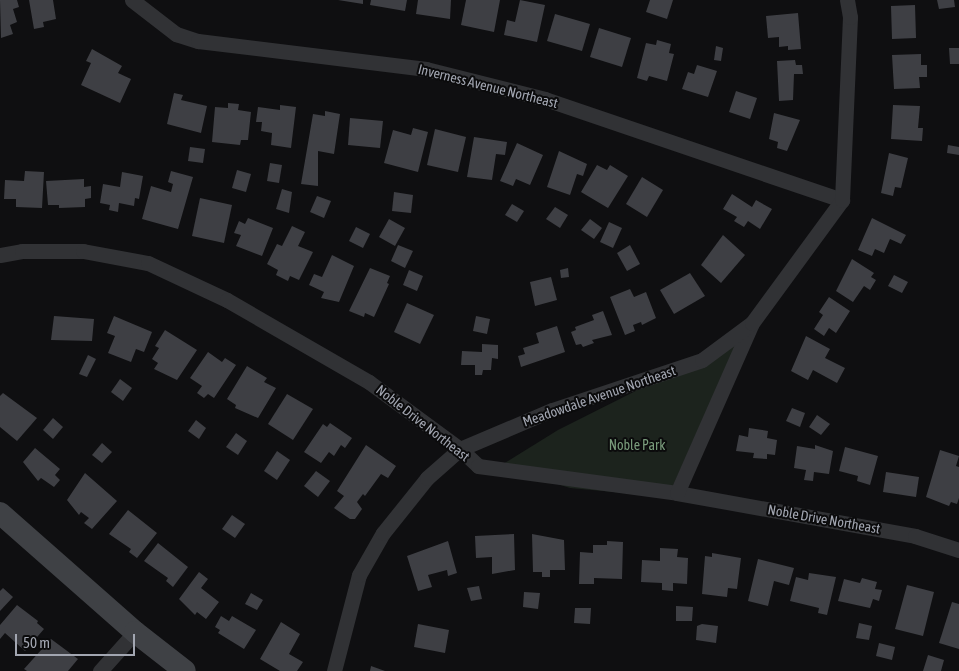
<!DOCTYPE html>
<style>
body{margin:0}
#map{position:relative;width:959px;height:671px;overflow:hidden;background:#0f0f11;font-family:"Asap Condensed",sans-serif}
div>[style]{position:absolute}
.green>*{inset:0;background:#1c231d}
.building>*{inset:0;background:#3e3f44}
.street>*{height:15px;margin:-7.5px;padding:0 7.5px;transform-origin:7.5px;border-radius:7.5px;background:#313235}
.secondary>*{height:22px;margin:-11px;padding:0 11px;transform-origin:11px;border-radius:11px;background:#3f4145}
span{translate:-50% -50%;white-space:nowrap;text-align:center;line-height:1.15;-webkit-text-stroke:4px #0b0b0c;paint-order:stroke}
.street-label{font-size:14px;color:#a2a6b1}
.park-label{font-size:14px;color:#799b7b}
.scale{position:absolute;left:15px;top:634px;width:120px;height:22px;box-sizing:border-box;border:2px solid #a2a6b1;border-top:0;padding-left:6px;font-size:15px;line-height:18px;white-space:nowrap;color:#a2a6b1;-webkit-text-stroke:4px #0b0b0c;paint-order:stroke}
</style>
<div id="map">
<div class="green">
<i style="clip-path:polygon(739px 339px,668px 497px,570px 488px,500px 466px,558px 430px)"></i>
</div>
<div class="building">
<i style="clip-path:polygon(0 0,17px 0,19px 7px,13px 9px,17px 22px,10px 25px,13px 34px,1px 38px)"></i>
<i style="clip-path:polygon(29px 0,53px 0,56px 19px,43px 22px,44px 27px,34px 29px)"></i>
<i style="clip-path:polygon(338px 0,363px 0,363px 4px)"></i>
<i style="clip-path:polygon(371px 0,407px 0,405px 11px,370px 5px)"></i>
<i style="clip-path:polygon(418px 0,451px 0,450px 19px,416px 14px)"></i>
<i style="clip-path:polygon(466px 0,500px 0,494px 32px,461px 25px)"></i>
<i style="clip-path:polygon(520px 0,545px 5px,537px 42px,504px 35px,507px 20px,515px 22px)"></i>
<i style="clip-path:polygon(650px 0,673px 0,667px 19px,646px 12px)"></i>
<i style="clip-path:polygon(937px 0,954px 0,955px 7px,939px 9px)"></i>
<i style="clip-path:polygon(915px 5px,916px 38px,892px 39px,891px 6px)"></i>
<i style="clip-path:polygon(798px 13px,801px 49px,788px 50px,788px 46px,779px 47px,779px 37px,768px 38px,766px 16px)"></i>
<i style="clip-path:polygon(555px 14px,590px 24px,582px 51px,547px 41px)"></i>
<i style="clip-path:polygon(599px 28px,631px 38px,622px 67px,590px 57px)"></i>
<i style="clip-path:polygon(657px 40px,671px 44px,669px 53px,674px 54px,667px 81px,649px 76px,647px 81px,637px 78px,646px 43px,656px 45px)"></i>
<i style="clip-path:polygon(716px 46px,723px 48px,721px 61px,714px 60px)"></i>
<i style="clip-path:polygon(949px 48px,959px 48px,959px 64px,950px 64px)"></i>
<i style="clip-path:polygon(92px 49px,122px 66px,118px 73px,131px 79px,120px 103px,81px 85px,91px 63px,86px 61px)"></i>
<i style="clip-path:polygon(921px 54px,921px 65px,927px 65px,927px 77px,919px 77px,920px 88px,894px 89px,892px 55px)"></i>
<i style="clip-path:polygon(795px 60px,796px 65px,802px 65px,803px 74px,794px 74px,793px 100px,779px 101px,777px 61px)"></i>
<i style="clip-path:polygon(697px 65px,717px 71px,708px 97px,682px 89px,688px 72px,694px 74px)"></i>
<i style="clip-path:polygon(736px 91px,757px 98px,750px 119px,729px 112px)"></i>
<i style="clip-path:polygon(174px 93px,183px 95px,181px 100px,207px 106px,201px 133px,167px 124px)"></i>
<i style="clip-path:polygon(228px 103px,239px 104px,238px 110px,251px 112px,248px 140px,241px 140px,240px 145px,212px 142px,215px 107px,228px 108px)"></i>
<i style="clip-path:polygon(280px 105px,296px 107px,291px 148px,271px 145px,272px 133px,261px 131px,262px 122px,256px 122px,258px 107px,280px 110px)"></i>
<i style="clip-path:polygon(893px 105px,920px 106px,918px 128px,923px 128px,922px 141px,891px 139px)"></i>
<i style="clip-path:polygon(325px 111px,340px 114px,334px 154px,318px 151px,318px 186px,301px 184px,313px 114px,325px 116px)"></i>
<i style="clip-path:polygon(774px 113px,800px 120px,787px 151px,777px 148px,778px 142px,769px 139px)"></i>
<i style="clip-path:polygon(350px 118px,383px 121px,380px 148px,348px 145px)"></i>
<i style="clip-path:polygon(413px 128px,428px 132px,418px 172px,384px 163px,393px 130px,411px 135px)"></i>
<i style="clip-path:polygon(435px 129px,466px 137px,458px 172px,427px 165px)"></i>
<i style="clip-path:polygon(474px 137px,507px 142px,505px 155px,496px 154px,492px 180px,467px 177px)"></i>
<i style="clip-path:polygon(517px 143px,543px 155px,530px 185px,516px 179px,513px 186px,500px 181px)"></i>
<i style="clip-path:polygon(948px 145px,959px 147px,959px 155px,947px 153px)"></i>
<i style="clip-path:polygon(190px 147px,205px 149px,203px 163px,188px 161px)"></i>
<i style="clip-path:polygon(559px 151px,587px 164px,583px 176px,577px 174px,570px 195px,547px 187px)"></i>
<i style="clip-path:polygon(889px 153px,908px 158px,901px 188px,895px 187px,893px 196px,881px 193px)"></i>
<i style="clip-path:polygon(270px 163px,282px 165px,279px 183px,267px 181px)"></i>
<i style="clip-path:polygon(597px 165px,607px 170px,610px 165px,628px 176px,608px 208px,581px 192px)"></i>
<i style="clip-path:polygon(237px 170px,251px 174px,246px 192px,232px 188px)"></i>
<i style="clip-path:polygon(25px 171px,44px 172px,42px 208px,16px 207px,16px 199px,4px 199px,5px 180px,24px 181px)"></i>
<i style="clip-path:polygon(171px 171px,193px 177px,178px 229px,142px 219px,151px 186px,171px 192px,173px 184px,168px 182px)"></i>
<i style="clip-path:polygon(122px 172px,143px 176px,139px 199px,135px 198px,134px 206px,119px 203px,118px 212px,109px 210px,110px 205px,100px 203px,103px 184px,120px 187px)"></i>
<i style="clip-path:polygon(642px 177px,663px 190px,647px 217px,626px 204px)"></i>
<i style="clip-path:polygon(84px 179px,84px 187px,91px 186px,91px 198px,85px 199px,85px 207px,59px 208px,59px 205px,48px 205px,46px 181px)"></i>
<i style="clip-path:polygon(282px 189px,292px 192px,289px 213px,276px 209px)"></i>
<i style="clip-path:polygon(394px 192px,413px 195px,411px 213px,392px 211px)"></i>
<i style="clip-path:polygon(732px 194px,752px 207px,756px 200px,772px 209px,760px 229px,748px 221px,744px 227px,734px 221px,737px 217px,723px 209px)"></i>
<i style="clip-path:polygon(317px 196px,331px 201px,324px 218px,310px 212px)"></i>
<i style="clip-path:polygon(200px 198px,232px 205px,224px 243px,192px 236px)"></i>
<i style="clip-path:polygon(512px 204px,524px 211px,517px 222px,505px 215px)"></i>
<i style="clip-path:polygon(555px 207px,568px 215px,560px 228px,546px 219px)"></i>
<i style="clip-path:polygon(248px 218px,273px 228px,262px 256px,236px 246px,241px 235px,234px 233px,239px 221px,245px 224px)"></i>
<i style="clip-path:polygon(872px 218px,906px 235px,901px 244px,890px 239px,884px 253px,875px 249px,872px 256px,858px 250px)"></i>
<i style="clip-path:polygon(389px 219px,405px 228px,395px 246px,379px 237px)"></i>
<i style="clip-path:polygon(590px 219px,602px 228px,594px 239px,581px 230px)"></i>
<i style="clip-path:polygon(609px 222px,622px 228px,613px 248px,600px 242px)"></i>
<i style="clip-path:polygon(292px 226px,305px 232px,298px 246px,313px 252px,299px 280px,290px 276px,288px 281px,276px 275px,278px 270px,267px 264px,277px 244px,282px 246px)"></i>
<i style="clip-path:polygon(356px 227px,370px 234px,363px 248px,349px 241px)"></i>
<i style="clip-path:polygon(723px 235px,745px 255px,721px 283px,701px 265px)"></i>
<i style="clip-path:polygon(398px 245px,413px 251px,405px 268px,391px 261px)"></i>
<i style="clip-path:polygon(630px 245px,640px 264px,627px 271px,617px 253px)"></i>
<i style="clip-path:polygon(332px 255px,354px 266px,339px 302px,321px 298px,324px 292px,309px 285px,314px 274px,322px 277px)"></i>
<i style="clip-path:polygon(852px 259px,874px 273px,871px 277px,876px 280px,870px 290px,864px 286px,853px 302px,836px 291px)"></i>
<i style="clip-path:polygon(370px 268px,390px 276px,387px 283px,389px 284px,374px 317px,365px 313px,364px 317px,349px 311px)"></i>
<i style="clip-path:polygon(568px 268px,569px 277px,561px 278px,560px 270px)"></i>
<i style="clip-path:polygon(409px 270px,423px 276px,417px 291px,403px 285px)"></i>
<i style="clip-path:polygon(690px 273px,705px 296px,674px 314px,660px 290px)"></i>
<i style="clip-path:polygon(894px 275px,908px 282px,902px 293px,888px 286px)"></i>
<i style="clip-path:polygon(551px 277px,557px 300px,535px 306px,530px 282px)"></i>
<i style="clip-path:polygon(630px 289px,634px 297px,646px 292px,656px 318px,642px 325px,641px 322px,633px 325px,635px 331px,625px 335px,610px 297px)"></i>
<i style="clip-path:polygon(829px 297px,850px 311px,836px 333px,829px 328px,824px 336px,814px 329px,823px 315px,819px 312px)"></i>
<i style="clip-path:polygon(407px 303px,434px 315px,420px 344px,394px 332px)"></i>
<i style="clip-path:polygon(603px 311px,612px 335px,592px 340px,594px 343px,583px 347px,581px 344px,576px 345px,571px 332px,576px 330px,575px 327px,594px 320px,592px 315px)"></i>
<i style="clip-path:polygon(54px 316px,94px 319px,92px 341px,51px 340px)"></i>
<i style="clip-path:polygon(114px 316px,152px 332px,144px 352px,136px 349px,131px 362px,108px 353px,115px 336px,107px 333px)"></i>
<i style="clip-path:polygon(476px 316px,490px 319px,487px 334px,473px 331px)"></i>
<i style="clip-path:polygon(557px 326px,565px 352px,521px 367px,518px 356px,525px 354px,523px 348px,539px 343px,536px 333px)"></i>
<i style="clip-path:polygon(165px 330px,197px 350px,177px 380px,154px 369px,158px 363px,152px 359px,159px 348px,155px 346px)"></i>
<i style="clip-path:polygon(806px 336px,830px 349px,825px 358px,845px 368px,837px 383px,813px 370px,808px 380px,791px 371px)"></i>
<i style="clip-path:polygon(482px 344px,498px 345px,498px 359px,492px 358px,491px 370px,483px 370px,482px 375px,475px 375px,475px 365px,461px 365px,462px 351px,482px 352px)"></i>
<i style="clip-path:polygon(208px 352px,222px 362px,225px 358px,236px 365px,214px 398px,208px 394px,204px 398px,197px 393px,202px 386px,190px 378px)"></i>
<i style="clip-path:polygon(88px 355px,96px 359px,87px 377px,79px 374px)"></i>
<i style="clip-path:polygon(247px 366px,267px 378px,264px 382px,276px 388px,258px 418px,235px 408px,236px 405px,227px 399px)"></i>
<i style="clip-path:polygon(120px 379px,132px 388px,123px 401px,111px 392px)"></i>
<i style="clip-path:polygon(3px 393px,37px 418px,17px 441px,0 427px,0 396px)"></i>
<i style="clip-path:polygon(287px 394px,313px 409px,293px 440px,268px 424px)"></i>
<i style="clip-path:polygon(792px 408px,805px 413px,800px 427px,786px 421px)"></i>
<i style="clip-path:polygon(817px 415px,830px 424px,821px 435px,809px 427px)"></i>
<i style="clip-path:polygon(53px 418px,63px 427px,53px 439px,43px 430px)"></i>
<i style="clip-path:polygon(196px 420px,206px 428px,199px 439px,188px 431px)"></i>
<i style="clip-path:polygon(330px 423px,352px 438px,345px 448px,341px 445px,334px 456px,329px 452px,321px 463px,304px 452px,323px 424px,327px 427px)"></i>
<i style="clip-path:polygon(749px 428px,768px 431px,767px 438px,777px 440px,775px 455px,767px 454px,767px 459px,753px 458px,754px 453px,736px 451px,739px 435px,748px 437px)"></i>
<i style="clip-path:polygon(236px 433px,247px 441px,238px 455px,226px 447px)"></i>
<i style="clip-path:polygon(102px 443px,112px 452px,102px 463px,92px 455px)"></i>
<i style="clip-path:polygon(366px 445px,396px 466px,388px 478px,381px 474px,365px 496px,363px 494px,357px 502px,362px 509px,355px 519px,350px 519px,334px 508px,344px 496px,337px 491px)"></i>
<i style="clip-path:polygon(815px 445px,833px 451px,829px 474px,814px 472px,813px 481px,804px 480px,806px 470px,794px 468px,797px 446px,815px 449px)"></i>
<i style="clip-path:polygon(845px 447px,878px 456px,870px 485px,857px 481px,858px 476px,839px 471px)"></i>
<i style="clip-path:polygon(35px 448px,60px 469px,55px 475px,60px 480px,54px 487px,41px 478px,38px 481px,23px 462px)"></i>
<i style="clip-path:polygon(940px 450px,959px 456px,956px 466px,959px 467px,959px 498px,957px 504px,951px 502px,949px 506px,926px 497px)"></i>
<i style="clip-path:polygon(277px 451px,290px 460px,277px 480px,264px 471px)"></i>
<i style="clip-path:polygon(316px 471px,330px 481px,318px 497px,304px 486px)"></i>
<i style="clip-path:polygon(886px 472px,919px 477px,916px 497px,883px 492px)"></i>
<i style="clip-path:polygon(85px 473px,117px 501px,92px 529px,84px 523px,89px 518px,81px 512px,79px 515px,67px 500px)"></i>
<i style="clip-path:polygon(128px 510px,157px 533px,137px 558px,129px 552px,131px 549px,109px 534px)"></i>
<i style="clip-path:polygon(232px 515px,245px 524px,235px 538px,222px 529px)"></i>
<i style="clip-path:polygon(514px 534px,515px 570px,492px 574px,492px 557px,476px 558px,475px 536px)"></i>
<i style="clip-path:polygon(532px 534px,564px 540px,565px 570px,550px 570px,550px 577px,542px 577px,542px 572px,533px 572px)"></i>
<i style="clip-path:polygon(448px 541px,457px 573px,448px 576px,447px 570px,428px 575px,432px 587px,418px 591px,407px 556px)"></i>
<i style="clip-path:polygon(607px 541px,623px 542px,622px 579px,594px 578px,594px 584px,579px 584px,580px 552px,593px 553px,593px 545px,607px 545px)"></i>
<i style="clip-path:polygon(158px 543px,188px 567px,173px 587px,166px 581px,168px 578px,144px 561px)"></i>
<i style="clip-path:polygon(660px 548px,678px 549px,677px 557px,688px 558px,687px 584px,673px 583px,673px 591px,662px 590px,662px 583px,641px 582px,642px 560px,660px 561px)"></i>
<i style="clip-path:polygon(712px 553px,741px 558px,737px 589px,728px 588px,727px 597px,702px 594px,705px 556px,712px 557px)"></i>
<i style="clip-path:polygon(758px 559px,794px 568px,789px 585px,774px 581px,768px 606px,748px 601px)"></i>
<i style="clip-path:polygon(199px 572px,208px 579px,201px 588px,219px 602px,206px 619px,197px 612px,195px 615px,179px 599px)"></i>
<i style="clip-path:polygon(809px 573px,836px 577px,827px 615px,818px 613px,819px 608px,790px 601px,796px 577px,808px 580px)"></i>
<i style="clip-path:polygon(862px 578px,877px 582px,875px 589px,882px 590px,879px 601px,873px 599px,870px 608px,838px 601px,844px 579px,860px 583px)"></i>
<i style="clip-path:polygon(907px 585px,934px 592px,923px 636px,895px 629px)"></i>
<i style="clip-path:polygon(479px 586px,482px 599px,471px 601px,467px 588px)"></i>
<i style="clip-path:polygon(3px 588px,13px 597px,0 611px,0 591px)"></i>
<i style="clip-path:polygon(524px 592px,540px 593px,538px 609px,523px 607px)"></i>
<i style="clip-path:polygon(251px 593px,263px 600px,257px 610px,245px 604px)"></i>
<i style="clip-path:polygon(952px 602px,959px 604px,959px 649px,939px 643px)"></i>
<i style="clip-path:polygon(17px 605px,38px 621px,37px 623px,44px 629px,25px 651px,5px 633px,0 639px,0 625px)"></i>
<i style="clip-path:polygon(676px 606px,693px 607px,692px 621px,676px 621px)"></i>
<i style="clip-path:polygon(575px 608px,591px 608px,590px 624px,574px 623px)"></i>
<i style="clip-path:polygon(221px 616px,229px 621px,232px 616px,256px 630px,244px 649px,218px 633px,220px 630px,215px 627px)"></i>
<i style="clip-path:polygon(281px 622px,300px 634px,289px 654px,303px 662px,297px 671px,280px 671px,260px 659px)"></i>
<i style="clip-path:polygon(859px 623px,872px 626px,869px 640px,856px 638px)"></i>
<i style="clip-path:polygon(418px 624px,449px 630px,445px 653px,414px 647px)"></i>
<i style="clip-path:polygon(702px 624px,718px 626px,716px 643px,696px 640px,697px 626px)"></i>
<i style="clip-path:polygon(51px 639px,78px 659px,68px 671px,27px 671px,24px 669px)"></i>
<i style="clip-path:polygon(879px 643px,895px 647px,892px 660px,876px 656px)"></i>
<i style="clip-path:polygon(928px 655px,944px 660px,941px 671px,923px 671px)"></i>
<i style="clip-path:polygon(371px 666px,385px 671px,370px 671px)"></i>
</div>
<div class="street">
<i style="left:132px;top:0;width:56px;rotate:37.7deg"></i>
<i style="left:176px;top:34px;width:23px;rotate:18deg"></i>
<i style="left:198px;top:41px;width:230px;rotate:7deg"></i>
<i style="left:426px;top:69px;width:123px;rotate:14.1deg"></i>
<i style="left:545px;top:99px;width:314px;rotate:18.8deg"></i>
<i style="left:0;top:255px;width:22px;rotate:-10deg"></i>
<i style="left:22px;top:251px;width:61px"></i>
<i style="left:83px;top:251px;width:66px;rotate:10.5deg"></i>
<i style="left:148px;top:263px;width:87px;rotate:25.1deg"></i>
<i style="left:227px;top:300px;width:164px;rotate:30deg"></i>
<i style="left:369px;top:382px;width:113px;rotate:36.4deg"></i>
<i style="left:460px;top:449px;width:25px;rotate:43deg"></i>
<i style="left:478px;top:466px;width:201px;rotate:7.7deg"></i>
<i style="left:677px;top:493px;width:242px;rotate:10.2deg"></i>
<i style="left:915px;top:536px;width:46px;rotate:17.7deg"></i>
<i style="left:677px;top:493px;width:184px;rotate:-66.2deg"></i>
<i style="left:100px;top:671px;width:52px;rotate:-48.1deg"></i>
<i style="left:334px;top:671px;width:99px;rotate:-75.4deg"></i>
<i style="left:359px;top:575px;width:48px;rotate:-60.3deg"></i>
<i style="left:383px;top:533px;width:70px;rotate:-51.3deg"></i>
<i style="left:427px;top:478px;width:44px;rotate:-41.3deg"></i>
<i style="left:460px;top:449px;width:100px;rotate:-23deg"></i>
<i style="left:552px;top:410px;width:158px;rotate:-18.4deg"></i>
<i style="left:702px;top:360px;width:62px;rotate:-36.5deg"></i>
<i style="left:752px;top:323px;width:152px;rotate:-53.8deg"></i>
<i style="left:842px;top:200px;width:183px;rotate:-87.5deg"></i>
<i style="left:850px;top:17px;width:17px;rotate:-100deg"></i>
</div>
<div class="secondary">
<i style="left:0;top:513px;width:180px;rotate:41.4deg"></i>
<i style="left:135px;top:632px;width:63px;rotate:38deg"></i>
</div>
<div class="street-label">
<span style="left:488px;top:86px;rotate:14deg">Inverness Avenue Northeast</span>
<span style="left:599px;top:396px;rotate:-19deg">Meadowdale Avenue Northeast</span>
<span style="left:423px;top:423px;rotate:38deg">Noble Drive Northeast</span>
<span style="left:824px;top:519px;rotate:10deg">Noble Drive Northeast</span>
</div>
<div class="park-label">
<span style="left:637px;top:445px">Noble Park</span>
</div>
<div class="scale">50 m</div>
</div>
